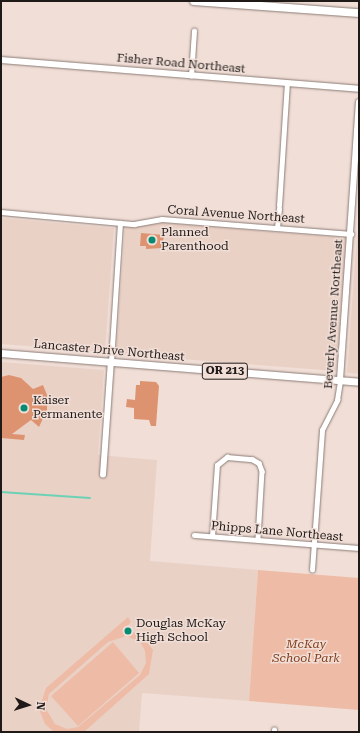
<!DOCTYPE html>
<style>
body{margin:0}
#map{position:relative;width:360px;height:733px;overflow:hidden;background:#f0ded7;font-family:"Roboto Serif",serif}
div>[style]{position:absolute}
.built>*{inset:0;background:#ead1c6}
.green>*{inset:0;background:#eebca6}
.stream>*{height:1.5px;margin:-0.75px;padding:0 0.75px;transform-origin:0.75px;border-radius:0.75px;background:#6dd1b5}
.building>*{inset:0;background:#de9370}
.roads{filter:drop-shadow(0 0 1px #8c7c75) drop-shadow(0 0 1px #8c7c75)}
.minor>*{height:4.5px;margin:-2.25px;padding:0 2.25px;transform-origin:2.25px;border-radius:2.25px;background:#fff}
.tertiary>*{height:5.5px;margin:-2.75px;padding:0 2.75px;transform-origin:2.75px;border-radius:2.75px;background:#fff}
.primary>*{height:7px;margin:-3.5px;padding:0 3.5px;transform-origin:3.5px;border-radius:3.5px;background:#fff}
.motorway>*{height:8px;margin:-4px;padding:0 4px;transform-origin:4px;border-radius:4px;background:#fff}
.dots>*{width:11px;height:11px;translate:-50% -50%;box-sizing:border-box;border:2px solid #f0ded7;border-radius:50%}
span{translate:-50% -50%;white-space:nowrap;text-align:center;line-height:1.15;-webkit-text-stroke:3px #f0ded7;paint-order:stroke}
.shield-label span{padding:1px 3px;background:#f0ded7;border:1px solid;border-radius:3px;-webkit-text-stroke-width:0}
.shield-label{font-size:11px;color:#1f1917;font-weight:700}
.street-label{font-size:12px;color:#1f1917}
.poi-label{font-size:12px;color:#1f1917}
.left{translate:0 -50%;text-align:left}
.park-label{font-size:12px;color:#823d19;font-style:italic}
.frame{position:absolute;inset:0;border:2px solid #1f1917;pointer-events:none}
.north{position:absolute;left:8px;top:685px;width:40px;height:40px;-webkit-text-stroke:3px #f0ded7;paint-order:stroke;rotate:94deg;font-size:11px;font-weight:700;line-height:16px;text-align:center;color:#1f1917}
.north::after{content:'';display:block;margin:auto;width:14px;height:18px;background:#1f1917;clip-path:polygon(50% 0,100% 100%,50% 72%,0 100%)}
</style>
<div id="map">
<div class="built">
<i style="clip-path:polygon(1px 218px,114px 228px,105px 352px,1px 344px)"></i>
<i style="clip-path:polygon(164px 223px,347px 238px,336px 371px,116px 354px,125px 227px)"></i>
<i style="clip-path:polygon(357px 235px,359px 235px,359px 374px,347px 373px)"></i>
<i style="clip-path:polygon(1px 362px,104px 370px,98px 455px,157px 460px,150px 561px,258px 570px,249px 701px,142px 693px,139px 732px,1px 732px)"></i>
</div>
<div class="green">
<i style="clip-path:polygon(258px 570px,359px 578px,359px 710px,249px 701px)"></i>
<i style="clip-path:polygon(evenodd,128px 617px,131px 622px,124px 629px,142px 635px,153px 650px,149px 674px,84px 732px,53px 731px,45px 724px,39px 709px,46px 688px,128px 617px,126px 636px,140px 642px,145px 651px,146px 663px,140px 675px,78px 727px,67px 729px,55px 724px,46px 709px,49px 694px,108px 642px,126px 636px)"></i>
<i style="clip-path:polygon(113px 642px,139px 673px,78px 726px,51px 696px)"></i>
</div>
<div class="stream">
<i style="left:1px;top:492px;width:89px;rotate:3.9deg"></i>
</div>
<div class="building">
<i style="clip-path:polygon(141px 233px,164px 235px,162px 248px,146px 249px,146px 246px,140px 246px)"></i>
<i style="clip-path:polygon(9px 375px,21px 378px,33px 389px,43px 385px,47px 395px,47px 410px,39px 427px,31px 420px,12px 434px,25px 435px,24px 440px,1px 438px,1px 377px)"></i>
<i style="clip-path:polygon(140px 381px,156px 382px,159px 386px,156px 426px,151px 426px,149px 420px,134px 419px,134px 408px,126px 407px,127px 399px,135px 400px,136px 385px,140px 385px)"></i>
</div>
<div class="roads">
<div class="minor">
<i style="left:191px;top:76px;width:45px;rotate:-86.2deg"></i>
<i style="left:279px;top:206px;width:123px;rotate:-86.3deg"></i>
<i style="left:1px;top:212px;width:134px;rotate:5.2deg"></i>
<i style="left:134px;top:224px;width:28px;rotate:-10deg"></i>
<i style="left:162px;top:219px;width:190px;rotate:4.5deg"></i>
<i style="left:277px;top:228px;width:19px;rotate:-84deg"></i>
<i style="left:111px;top:362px;width:139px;rotate:-86.3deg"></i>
<i style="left:194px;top:535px;width:166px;rotate:4.5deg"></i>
<i style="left:212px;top:536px;width:71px;rotate:-86deg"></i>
<i style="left:217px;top:465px;width:13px;rotate:-39deg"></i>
<i style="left:227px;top:457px;width:25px;rotate:5deg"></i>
<i style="left:252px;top:459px;width:8px;rotate:30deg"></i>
<i style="left:259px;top:463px;width:9px;rotate:69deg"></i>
<i style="left:262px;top:471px;width:68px;rotate:93.4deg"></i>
<i style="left:312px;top:570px;width:140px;rotate:-85.9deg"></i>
<i style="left:322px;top:430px;width:34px;rotate:-63deg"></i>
<i style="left:337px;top:400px;width:20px;rotate:-81deg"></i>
<i style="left:274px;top:732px;width:2px;rotate:-90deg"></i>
</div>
<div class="tertiary">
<i style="left:1px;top:60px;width:359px;rotate:4.6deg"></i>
<i style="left:340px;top:380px;width:278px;rotate:-86.1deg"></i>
<i style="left:103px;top:475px;width:113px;rotate:-86deg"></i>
</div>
<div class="primary">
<i style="left:1px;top:353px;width:359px;rotate:4.6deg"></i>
</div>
<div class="motorway">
<i style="left:194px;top:1px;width:165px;rotate:4.2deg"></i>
</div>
</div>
<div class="dots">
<i style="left:152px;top:240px;background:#048b71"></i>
<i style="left:24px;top:408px;background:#048b71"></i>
<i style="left:128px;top:631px;background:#048b71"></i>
</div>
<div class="shield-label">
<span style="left:225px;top:371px">OR 213</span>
</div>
<div class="street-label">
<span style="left:181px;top:64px;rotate:5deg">Fisher Road Northeast</span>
<span style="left:236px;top:215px;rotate:4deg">Coral Avenue Northeast</span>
<span style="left:334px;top:314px;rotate:-86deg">Beverly Avenue Northeast</span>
<span style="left:109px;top:351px;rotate:5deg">Lancaster Drive Northeast</span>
<span style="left:277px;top:532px;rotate:5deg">Phipps Lane Northeast</span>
</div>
<div class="poi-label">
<span class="left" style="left:161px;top:240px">Planned<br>Parenthood</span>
<span class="left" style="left:33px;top:408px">Kaiser<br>Permanente</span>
<span class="left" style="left:136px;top:631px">Douglas McKay<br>High School</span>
</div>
<div class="park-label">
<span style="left:306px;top:652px">McKay<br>School Park</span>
</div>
<div class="frame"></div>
<div class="north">N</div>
</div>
